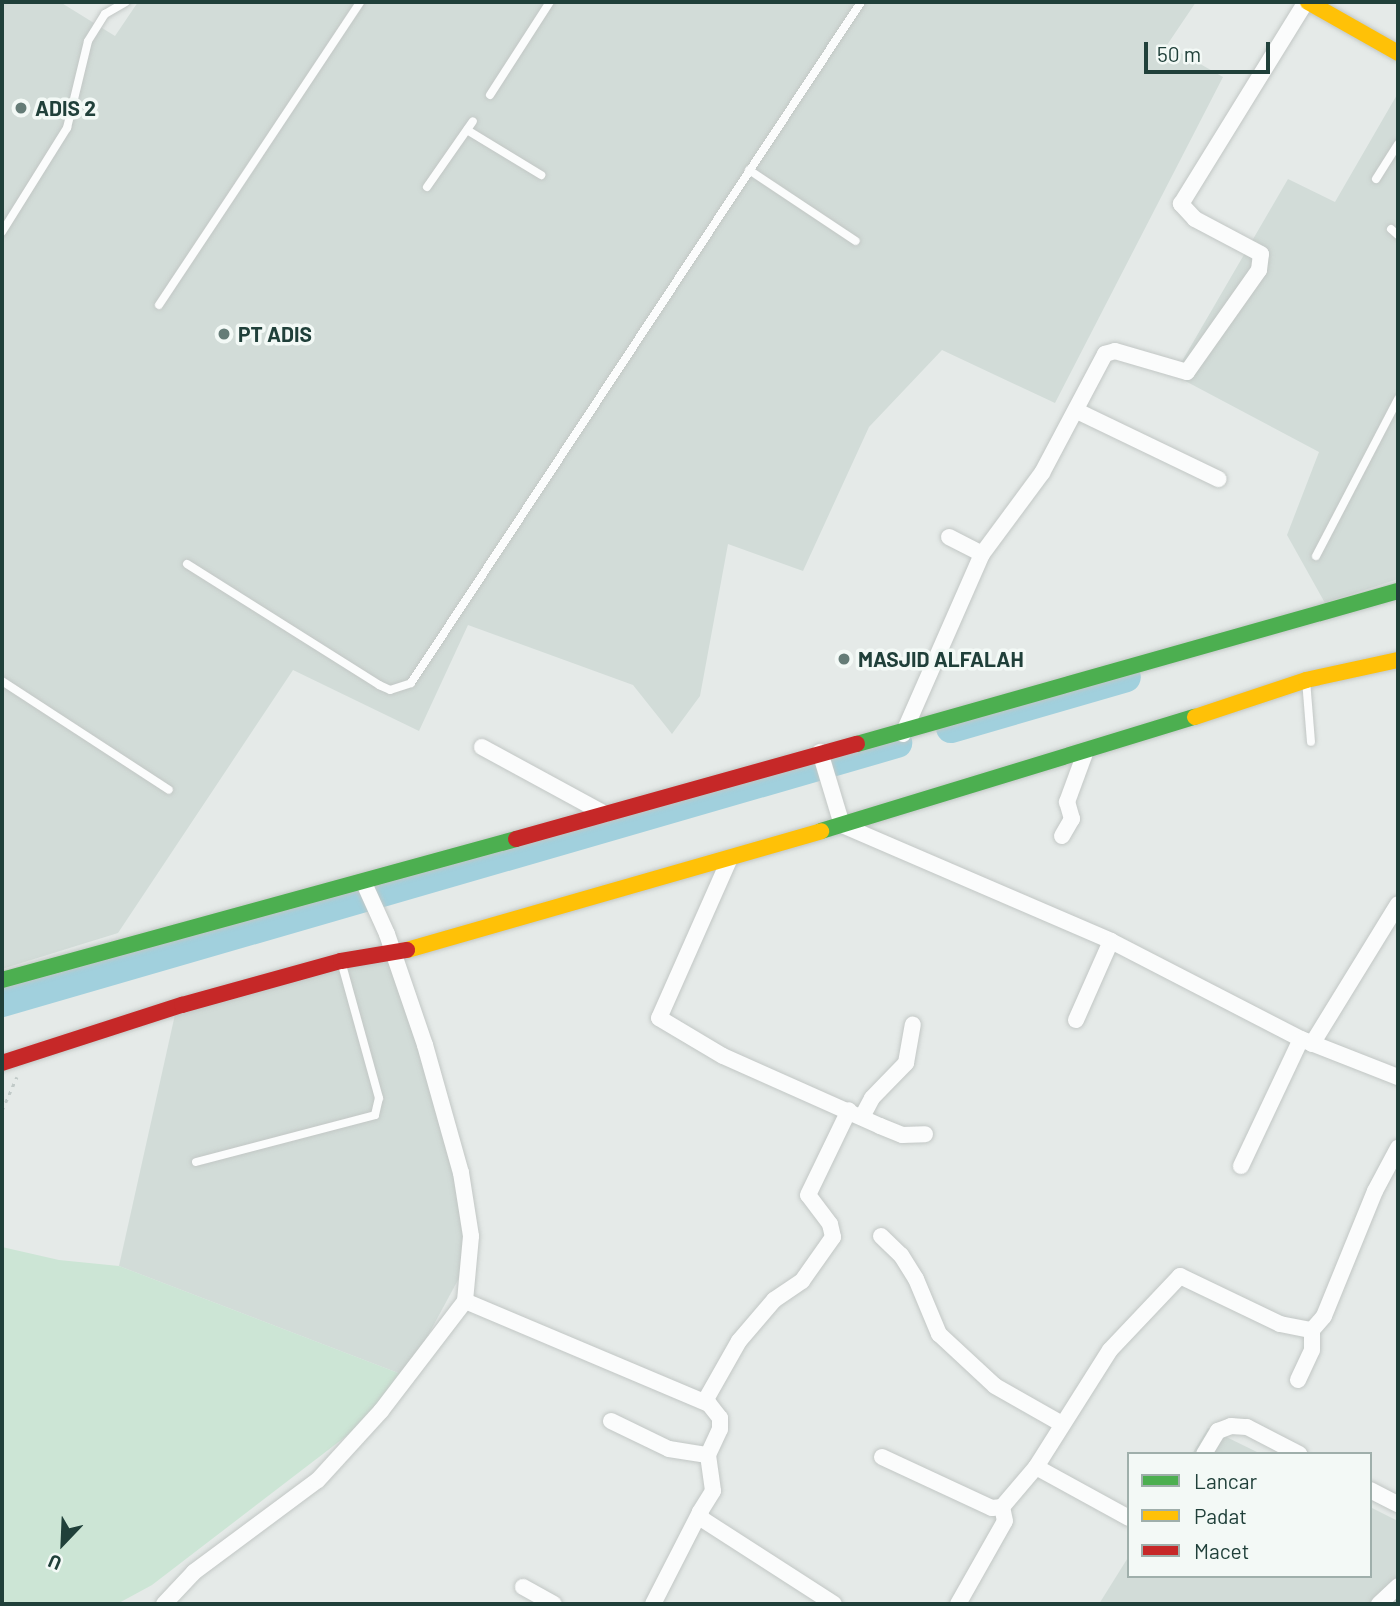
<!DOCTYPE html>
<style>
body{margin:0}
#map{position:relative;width:1400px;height:1606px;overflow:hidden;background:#e5eae8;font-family:Barlow,sans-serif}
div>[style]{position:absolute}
.built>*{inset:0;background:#d2dcd8}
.green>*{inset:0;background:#cce5d5}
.river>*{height:30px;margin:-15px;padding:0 15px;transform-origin:15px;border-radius:15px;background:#a1d0dd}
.path>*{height:2.5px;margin-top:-1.25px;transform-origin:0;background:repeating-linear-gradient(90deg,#c1cac8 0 3.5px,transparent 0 8.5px)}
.roads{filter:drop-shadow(0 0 2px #c2c7c5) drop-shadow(0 0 2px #c2c7c5)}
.lane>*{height:8px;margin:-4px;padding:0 4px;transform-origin:4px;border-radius:4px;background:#fbfcfc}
.street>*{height:16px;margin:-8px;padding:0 8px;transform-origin:8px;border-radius:8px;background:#fbfcfc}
.fast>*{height:16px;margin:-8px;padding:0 8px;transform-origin:8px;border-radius:8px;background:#4caf50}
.slow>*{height:16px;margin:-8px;padding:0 8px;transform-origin:8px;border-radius:8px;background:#ffc107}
.jam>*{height:16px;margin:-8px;padding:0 8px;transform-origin:8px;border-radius:8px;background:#c62828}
.dots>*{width:19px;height:19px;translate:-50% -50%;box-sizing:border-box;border:4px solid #f3f9f6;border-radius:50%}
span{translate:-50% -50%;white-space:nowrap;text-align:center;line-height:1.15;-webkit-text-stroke:7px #f3f9f6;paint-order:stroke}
.poi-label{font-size:21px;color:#20403a;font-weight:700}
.left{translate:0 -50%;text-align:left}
.frame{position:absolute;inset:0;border:4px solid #20403a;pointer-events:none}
.legend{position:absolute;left:1127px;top:1452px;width:245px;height:126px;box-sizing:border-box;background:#f3f9f6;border:2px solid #9fafab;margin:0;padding:9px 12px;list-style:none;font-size:21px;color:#20403a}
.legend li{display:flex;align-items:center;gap:14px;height:35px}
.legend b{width:35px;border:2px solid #9fafab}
.north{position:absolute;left:28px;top:1508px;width:70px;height:70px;-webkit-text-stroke:5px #f3f9f6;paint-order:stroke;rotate:203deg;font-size:19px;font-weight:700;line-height:28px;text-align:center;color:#20403a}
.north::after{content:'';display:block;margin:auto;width:24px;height:32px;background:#20403a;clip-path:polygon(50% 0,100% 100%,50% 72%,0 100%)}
.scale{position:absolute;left:1144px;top:42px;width:126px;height:32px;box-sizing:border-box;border:4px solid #20403a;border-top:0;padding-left:9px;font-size:21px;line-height:24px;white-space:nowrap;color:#20403a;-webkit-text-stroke:5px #f3f9f6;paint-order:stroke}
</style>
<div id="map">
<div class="built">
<i style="clip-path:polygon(2px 2px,60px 2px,115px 36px,138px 2px,1196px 2px,1167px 45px,1223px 77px,1055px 403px,942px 350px,869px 427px,803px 571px,728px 544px,700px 696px,672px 734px,633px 685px,468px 625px,419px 731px,293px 670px,118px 933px,2px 969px)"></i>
<i style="clip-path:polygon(1398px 93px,1398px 579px,1325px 603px,1287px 535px,1319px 452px,1174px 375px,1288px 179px,1335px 202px)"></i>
<i style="clip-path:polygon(389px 942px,475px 1226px,458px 1280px,406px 1376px,119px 1266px,176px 1010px)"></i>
<i style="clip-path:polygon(1208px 1428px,1261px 1454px,1192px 1454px)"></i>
<i style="clip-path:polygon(1370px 1507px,1398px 1521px,1398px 1604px,1099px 1604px,1129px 1556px,1129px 1576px,1370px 1576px)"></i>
</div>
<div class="green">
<i style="clip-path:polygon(2px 1247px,59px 1260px,119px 1266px,406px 1376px,349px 1434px,152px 1585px,117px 1604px,2px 1604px)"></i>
</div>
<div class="river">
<i style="left:951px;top:728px;width:182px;rotate:-16.2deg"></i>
<i style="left:2px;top:1002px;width:932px;rotate:-16.14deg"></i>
</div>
<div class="path">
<i style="left:2px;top:1110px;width:36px;rotate:-66deg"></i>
</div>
<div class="roads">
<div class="lane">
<i style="left:490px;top:95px;width:111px;rotate:-57.2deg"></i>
<i style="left:467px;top:130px;width:87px;rotate:31.3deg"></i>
<i style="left:749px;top:170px;width:128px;rotate:33.6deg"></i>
<i style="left:1376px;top:179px;width:41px;rotate:-57.8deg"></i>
<i style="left:427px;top:187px;width:80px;rotate:-55.1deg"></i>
<i style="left:1391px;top:229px;width:9px;rotate:41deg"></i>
<i style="left:2px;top:232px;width:123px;rotate:-58deg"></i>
<i style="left:67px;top:128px;width:89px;rotate:-76.4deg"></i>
<i style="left:88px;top:41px;width:32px;rotate:-58deg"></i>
<i style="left:105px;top:14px;width:24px;rotate:-30deg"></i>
<i style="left:159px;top:305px;width:364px;rotate:-56.4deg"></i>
<i style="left:1316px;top:556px;width:177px;rotate:-62.4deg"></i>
<i style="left:187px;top:564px;width:227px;rotate:32.2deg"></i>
<i style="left:379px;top:685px;width:12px;rotate:24deg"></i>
<i style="left:390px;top:690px;width:22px;rotate:-18deg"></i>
<i style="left:411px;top:683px;width:816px;rotate:-56.54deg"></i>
<i style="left:1306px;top:680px;width:62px;rotate:85.4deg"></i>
<i style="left:2px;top:681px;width:199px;rotate:33.1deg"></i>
<i style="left:196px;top:1162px;width:185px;rotate:-14.7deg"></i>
<i style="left:375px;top:1115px;width:17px;rotate:-77deg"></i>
<i style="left:379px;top:1098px;width:142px;rotate:-105.5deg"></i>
</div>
<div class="street">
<i style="left:1077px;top:411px;width:157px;rotate:25.7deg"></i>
<i style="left:949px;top:537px;width:37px;rotate:27deg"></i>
<i style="left:903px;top:734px;width:197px;rotate:-66.3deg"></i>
<i style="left:982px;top:554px;width:101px;rotate:-53.5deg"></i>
<i style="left:1042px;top:473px;width:135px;rotate:-62.1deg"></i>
<i style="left:1105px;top:354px;width:10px;rotate:-17deg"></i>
<i style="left:1115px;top:351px;width:75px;rotate:16.3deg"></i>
<i style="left:1187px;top:372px;width:125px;rotate:-54.8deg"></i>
<i style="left:1259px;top:270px;width:16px;rotate:-83deg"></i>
<i style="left:1261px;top:254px;width:75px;rotate:-152.1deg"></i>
<i style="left:1195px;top:219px;width:21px;rotate:-133deg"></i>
<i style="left:1181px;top:204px;width:238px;rotate:-58.3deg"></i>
<i style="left:482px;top:747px;width:140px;rotate:28.6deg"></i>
<i style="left:820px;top:752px;width:76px;rotate:73.2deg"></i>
<i style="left:842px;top:825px;width:293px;rotate:23.3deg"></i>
<i style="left:1111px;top:941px;width:214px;rotate:27.3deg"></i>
<i style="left:1301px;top:1039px;width:104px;rotate:21.4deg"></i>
<i style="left:1062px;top:836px;width:20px;rotate:-60deg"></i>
<i style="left:1072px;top:819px;width:18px;rotate:-106deg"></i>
<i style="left:1067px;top:802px;width:52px;rotate:-69.8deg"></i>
<i style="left:730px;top:858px;width:175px;rotate:113.9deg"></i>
<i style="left:659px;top:1018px;width:74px;rotate:30.7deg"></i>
<i style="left:723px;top:1056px;width:172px;rotate:24deg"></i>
<i style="left:880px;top:1126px;width:24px;rotate:22deg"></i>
<i style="left:902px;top:1135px;width:23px;rotate:-2deg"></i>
<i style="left:1076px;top:1020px;width:86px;rotate:-66.1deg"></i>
<i style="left:1312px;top:1044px;width:164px;rotate:-58.4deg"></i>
<i style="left:862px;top:1117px;width:21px;rotate:-62deg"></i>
<i style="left:872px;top:1098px;width:49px;rotate:-45.8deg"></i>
<i style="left:906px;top:1063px;width:39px;rotate:-80deg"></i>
<i style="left:1241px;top:1166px;width:140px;rotate:-64.7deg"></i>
<i style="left:881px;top:1236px;width:28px;rotate:44deg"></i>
<i style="left:901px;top:1255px;width:28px;rotate:58deg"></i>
<i style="left:916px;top:1279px;width:60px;rotate:67.3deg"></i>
<i style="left:939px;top:1334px;width:76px;rotate:42.9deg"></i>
<i style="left:995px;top:1386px;width:77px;rotate:29.6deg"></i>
<i style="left:465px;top:1301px;width:265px;rotate:22.9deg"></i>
<i style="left:709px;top:1404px;width:18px;rotate:52deg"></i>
<i style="left:720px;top:1418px;width:11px;rotate:90deg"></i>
<i style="left:720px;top:1429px;width:29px;rotate:115deg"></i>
<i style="left:708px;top:1455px;width:36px;rotate:82deg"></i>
<i style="left:713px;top:1491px;width:25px;rotate:122deg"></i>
<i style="left:700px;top:1512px;width:7px;rotate:74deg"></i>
<i style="left:702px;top:1519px;width:157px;rotate:32.8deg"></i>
<i style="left:1298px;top:1380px;width:33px;rotate:-65deg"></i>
<i style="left:1312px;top:1350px;width:20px;rotate:-90deg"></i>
<i style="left:705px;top:1401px;width:69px;rotate:-60.5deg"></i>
<i style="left:739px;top:1341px;width:54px;rotate:-49.5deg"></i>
<i style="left:774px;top:1300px;width:34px;rotate:-34deg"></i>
<i style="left:802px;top:1281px;width:54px;rotate:-54.8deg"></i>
<i style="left:833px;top:1237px;width:13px;rotate:-103deg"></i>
<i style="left:830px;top:1224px;width:36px;rotate:-127deg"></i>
<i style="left:808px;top:1195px;width:94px;rotate:-64.2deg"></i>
<i style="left:611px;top:1421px;width:64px;rotate:25.8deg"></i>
<i style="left:669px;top:1449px;width:39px;rotate:9deg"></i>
<i style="left:1204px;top:1454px;width:27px;rotate:-59deg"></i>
<i style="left:1218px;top:1431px;width:14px;rotate:-21deg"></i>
<i style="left:1231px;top:1426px;width:16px;rotate:4deg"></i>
<i style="left:1247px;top:1427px;width:59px;rotate:27.4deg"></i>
<i style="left:882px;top:1457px;width:121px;rotate:24.9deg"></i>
<i style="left:992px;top:1508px;width:10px;rotate:-6deg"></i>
<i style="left:1002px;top:1507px;width:52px;rotate:-49.6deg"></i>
<i style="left:1036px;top:1467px;width:138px;rotate:-57.7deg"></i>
<i style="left:1110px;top:1350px;width:102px;rotate:-46.6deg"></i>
<i style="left:1180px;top:1276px;width:111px;rotate:25.6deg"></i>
<i style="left:1280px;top:1324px;width:33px;rotate:11deg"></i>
<i style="left:1312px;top:1330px;width:18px;rotate:-49deg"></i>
<i style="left:1324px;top:1316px;width:135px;rotate:-67.8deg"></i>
<i style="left:1375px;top:1191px;width:49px;rotate:-61.9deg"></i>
<i style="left:1036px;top:1467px;width:106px;rotate:28.7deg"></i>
<i style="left:1370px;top:1490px;width:31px;rotate:27deg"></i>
<i style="left:523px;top:1587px;width:35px;rotate:29deg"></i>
<i style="left:164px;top:1604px;width:44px;rotate:-46.8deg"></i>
<i style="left:194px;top:1572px;width:154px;rotate:-36.6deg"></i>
<i style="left:318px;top:1480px;width:93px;rotate:-47.6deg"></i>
<i style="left:381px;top:1411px;width:138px;rotate:-52.6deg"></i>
<i style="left:465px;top:1301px;width:65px;rotate:-84.7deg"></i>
<i style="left:471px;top:1236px;width:64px;rotate:-99deg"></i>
<i style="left:461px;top:1173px;width:133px;rotate:-105.7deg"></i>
<i style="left:425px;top:1045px;width:117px;rotate:-108.9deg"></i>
<i style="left:387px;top:934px;width:56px;rotate:-114.3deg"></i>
<i style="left:653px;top:1604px;width:103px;rotate:-62.9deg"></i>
<i style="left:958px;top:1604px;width:95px;rotate:-60.5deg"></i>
<i style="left:1005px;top:1521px;width:14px;rotate:-102deg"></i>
<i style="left:1379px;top:1604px;width:26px;rotate:-43deg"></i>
</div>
<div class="fast">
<i style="left:857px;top:744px;width:562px;rotate:-15.79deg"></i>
<i style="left:821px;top:831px;width:391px;rotate:-17deg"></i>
<i style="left:2px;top:980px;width:533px;rotate:-15.34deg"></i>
</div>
<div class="slow">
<i style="left:1308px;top:2px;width:103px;rotate:29.5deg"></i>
<i style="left:1195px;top:717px;width:117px;rotate:-18.4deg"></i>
<i style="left:1306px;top:680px;width:94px;rotate:-12.3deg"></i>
<i style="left:407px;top:950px;width:431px;rotate:-16deg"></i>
</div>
<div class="jam">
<i style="left:516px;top:839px;width:354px;rotate:-15.6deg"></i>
<i style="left:2px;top:1063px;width:189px;rotate:-17.9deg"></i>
<i style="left:182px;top:1005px;width:165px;rotate:-15.5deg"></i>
<i style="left:341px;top:961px;width:67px;rotate:-9.5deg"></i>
</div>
</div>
<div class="dots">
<i style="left:21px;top:108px;background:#657c77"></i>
<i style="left:224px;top:334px;background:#657c77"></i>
<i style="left:844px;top:659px;background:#657c77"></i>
</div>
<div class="poi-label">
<span class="left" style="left:35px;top:108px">ADIS 2</span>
<span class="left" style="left:238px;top:334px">PT ADIS</span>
<span class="left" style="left:858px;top:659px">MASJID ALFALAH</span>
</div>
<div class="frame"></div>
<ul class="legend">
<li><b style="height:9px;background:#4caf50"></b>Lancar</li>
<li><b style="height:9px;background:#ffc107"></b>Padat</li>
<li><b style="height:9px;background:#c62828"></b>Macet</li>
</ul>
<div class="north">U</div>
<div class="scale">50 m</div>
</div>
